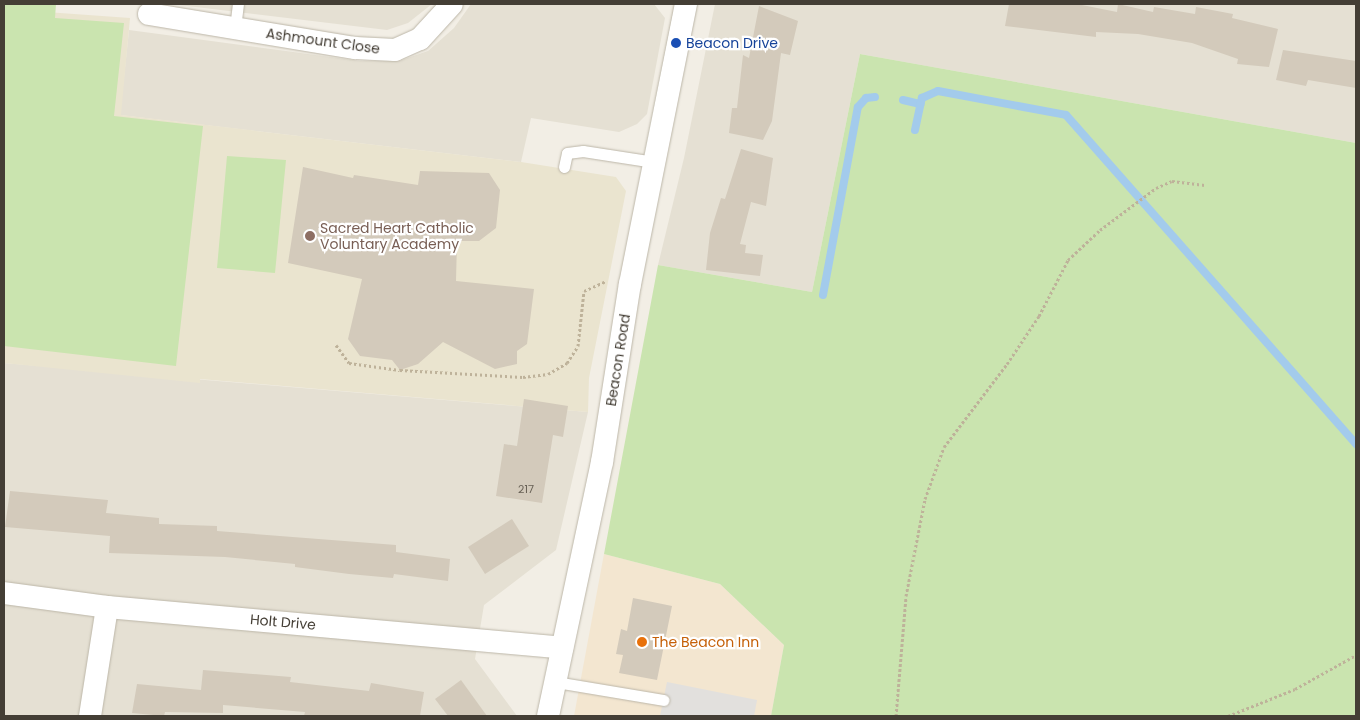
<!DOCTYPE html>
<style>
body{margin:0}
#map{position:relative;width:1360px;height:720px;overflow:hidden;background:#f2eee5;font-family:Poppins,sans-serif}
div>[style]{position:absolute}
.residential>*{inset:0;background:#e5e0d3}
.commercial>*{inset:0;background:#f3e6d0}
.education>*{inset:0;background:#eae4cf}
.green>*{inset:0;background:#cae4af}
.parking>*{inset:0;background:#e2e0dd}
.stream>*{height:8px;margin:-4px;padding:0 4px;transform-origin:4px;border-radius:4px;background:#a3cbec}
.building>*{inset:0;background:#d3cabb}
.path>*{height:3px;margin-top:-1.5px;transform-origin:0;background:repeating-linear-gradient(90deg,#beb29a 0 2.5px,transparent 0 5px)}
.roads{filter:drop-shadow(0 0 1px #bcb6a8) drop-shadow(0 0 1px #bcb6a8)}
.service>*{height:11px;margin:-5.5px;padding:0 5.5px;transform-origin:5.5px;border-radius:5.5px;background:#fff}
.minor>*{height:22px;margin:-11px;padding:0 11px;transform-origin:11px;border-radius:11px;background:#fff}
.dots>*{width:14px;height:14px;translate:-50% -50%;box-sizing:border-box;border:2px solid #fff;border-radius:50%}
span{translate:-50% -50%;white-space:nowrap;text-align:center;line-height:1.15;-webkit-text-stroke:4.5px #fff;paint-order:stroke}
.number-label{font-size:11px;color:#686156}
.number-label span{-webkit-text-stroke-width:0}
.street-label{font-size:14px;color:#443e35}
.transit-label{font-size:14px;color:#164399}
.left{translate:0 -50%;text-align:left}
.education-label{font-size:14px;color:#785e54}
.food-label{font-size:14px;color:#c56008}
.frame{position:absolute;inset:0;border:5px solid #443e35;pointer-events:none}
</style>
<div id="map">
<div class="residential">
<i style="clip-path:polygon(171px 4px,432px 4px,408px 23px,387px 30px)"></i>
<i style="clip-path:polygon(471px 4px,654px 4px,665px 18px,647px 114px,637px 124px,619px 132px,531px 118px,521px 162px,120px 115px,129px 30px,360px 61px,399px 61px,428px 51px,454px 28px)"></i>
<i style="clip-path:polygon(715px 4px,1356px 4px,1356px 143px,860px 54px,812px 292px,658px 265px,684px 158px)"></i>
<i style="clip-path:polygon(4px 363px,588px 412px,556px 550px,484px 605px,475px 659px,517px 716px,4px 716px)"></i>
</div>
<div class="commercial">
<i style="clip-path:polygon(604px 554px,720px 584px,784px 645px,771px 716px,574px 716px)"></i>
</div>
<div class="education">
<i style="clip-path:polygon(4px 9px,130px 18px,121px 115px,521px 162px,616px 177px,626px 191px,589px 378px,588px 412px,200px 379px,200px 383px,4px 363px)"></i>
</div>
<div class="green">
<i style="clip-path:polygon(4px 4px,56px 4px,55px 18px,124px 23px,114px 116px,203px 126px,176px 366px,4px 346px)"></i>
<i style="clip-path:polygon(860px 54px,1356px 143px,1356px 716px,771px 716px,784px 645px,720px 584px,604px 554px,658px 265px,812px 292px)"></i>
<i style="clip-path:polygon(227px 156px,286px 160px,275px 273px,217px 268px)"></i>
</div>
<div class="parking">
<i style="clip-path:polygon(667px 682px,757px 700px,754px 716px,660px 716px)"></i>
</div>
<div class="stream">
<i style="left:903px;top:100px;width:18px;rotate:13deg"></i>
<i style="left:915px;top:130px;width:33px;rotate:-78deg"></i>
<i style="left:922px;top:98px;width:17px;rotate:-24deg"></i>
<i style="left:938px;top:91px;width:130px;rotate:10.6deg"></i>
<i style="left:1066px;top:115px;width:439px;rotate:48.6deg"></i>
<i style="left:823px;top:295px;width:191px;rotate:-79.5deg"></i>
<i style="left:858px;top:107px;width:12px;rotate:-48deg"></i>
<i style="left:866px;top:98px;width:9px;rotate:-6deg"></i>
</div>
<div class="building">
<i style="clip-path:polygon(1009px 4px,1077px 4px,1117px 12px,1118px 4px,1153px 12px,1154px 7px,1195px 14px,1196px 7px,1233px 14px,1232px 18px,1278px 29px,1269px 67px,1237px 64px,1238px 59px,1192px 43px,1138px 34px,1096px 32px,1096px 37px,1005px 26px)"></i>
<i style="clip-path:polygon(759px 6px,798px 21px,790px 55px,781px 53px,772px 121px,763px 140px,729px 133px,732px 108px,737px 108px,743px 55px,749px 58px)"></i>
<i style="clip-path:polygon(1283px 50px,1356px 61px,1356px 88px,1308px 80px,1306px 86px,1276px 80px)"></i>
<i style="clip-path:polygon(741px 149px,773px 158px,766px 206px,751px 202px,740px 244px,746px 245px,745px 253px,763px 255px,760px 276px,706px 270px,710px 233px,721px 198px,725px 199px)"></i>
<i style="clip-path:polygon(303px 167px,353px 178px,354px 175px,418px 185px,420px 171px,489px 173px,500px 190px,496px 228px,479px 241px,457px 241px,456px 281px,534px 289px,527px 344px,517px 351px,517px 364px,495px 369px,443px 342px,418px 364px,400px 370px,392px 360px,360px 356px,348px 339px,362px 279px,288px 263px)"></i>
<i style="clip-path:polygon(524px 399px,568px 406px,563px 437px,553px 435px,542px 503px,496px 496px,504px 444px,517px 446px)"></i>
<i style="clip-path:polygon(10px 491px,108px 500px,106px 513px,159px 518px,159px 524px,217px 526px,217px 531px,396px 545px,396px 552px,450px 559px,448px 581px,394px 574px,393px 578px,349px 574px,295px 567px,295px 564px,225px 557px,109px 553px,110px 536px,5px 527px)"></i>
<i style="clip-path:polygon(512px 519px,529px 546px,485px 574px,468px 547px)"></i>
<i style="clip-path:polygon(633px 598px,672px 606px,657px 680px,619px 673px,623px 655px,616px 654px,621px 629px,627px 631px)"></i>
<i style="clip-path:polygon(203px 670px,291px 677px,290px 682px,369px 691px,371px 683px,424px 692px,420px 716px,304px 716px,305px 712px,223px 705px,223px 713px,165px 712px,164px 716px,132px 713px,137px 684px,201px 690px)"></i>
<i style="clip-path:polygon(461px 680px,487px 716px,448px 716px,435px 699px)"></i>
</div>
<div class="path">
<i style="left:336px;top:345px;width:22px;rotate:54deg"></i>
<i style="left:349px;top:363px;width:51px;rotate:7.8deg"></i>
<i style="left:400px;top:370px;width:123px;rotate:3.3deg"></i>
<i style="left:523px;top:377px;width:25px;rotate:-7deg"></i>
<i style="left:548px;top:374px;width:22px;rotate:-30deg"></i>
<i style="left:567px;top:363px;width:20px;rotate:-57deg"></i>
<i style="left:578px;top:346px;width:55px;rotate:-83.8deg"></i>
<i style="left:584px;top:291px;width:24px;rotate:-24deg"></i>
<i style="left:896px;top:716px;width:120px;rotate:-85.2deg"></i>
<i style="left:906px;top:596px;width:99px;rotate:-78.9deg"></i>
<i style="left:925px;top:499px;width:55px;rotate:-69.9deg"></i>
<i style="left:944px;top:447px;width:104px;rotate:-52.8deg"></i>
<i style="left:1007px;top:364px;width:58px;rotate:-56.3deg"></i>
<i style="left:1039px;top:316px;width:63px;rotate:-62.6deg"></i>
<i style="left:1068px;top:260px;width:44px;rotate:-43.2deg"></i>
<i style="left:1100px;top:230px;width:70px;rotate:-36.9deg"></i>
<i style="left:1156px;top:188px;width:17px;rotate:-24deg"></i>
<i style="left:1172px;top:181px;width:33px;rotate:7deg"></i>
<i style="left:1228px;top:716px;width:72px;rotate:-21.9deg"></i>
<i style="left:1295px;top:689px;width:70px;rotate:-29.1deg"></i>
</div>
<div class="roads">
<div class="service">
<i style="left:235px;top:28px;width:24px;rotate:-83deg"></i>
<i style="left:564px;top:167px;width:14px;rotate:-78deg"></i>
<i style="left:567px;top:153px;width:16px;rotate:-7deg"></i>
<i style="left:583px;top:151px;width:72px;rotate:8.8deg"></i>
<i style="left:556px;top:682px;width:109px;rotate:9.5deg"></i>
</div>
<div class="minor">
<i style="left:149px;top:14px;width:209px;rotate:9.4deg"></i>
<i style="left:355px;top:48px;width:40px;rotate:2.9deg"></i>
<i style="left:395px;top:50px;width:27px;rotate:-24deg"></i>
<i style="left:420px;top:39px;width:47px;rotate:-47.6deg"></i>
<i style="left:4px;top:593px;width:104px;rotate:7.7deg"></i>
<i style="left:107px;top:607px;width:457px;rotate:5.1deg"></i>
<i style="left:90px;top:716px;width:110px;rotate:-81.1deg"></i>
<i style="left:548px;top:716px;width:260px;rotate:-78deg"></i>
<i style="left:602px;top:462px;width:180px;rotate:-81.1deg"></i>
<i style="left:630px;top:284px;width:286px;rotate:-78.7deg"></i>
</div>
</div>
<div class="dots">
<i style="left:676px;top:43px;background:#1a4fb4"></i>
<i style="left:310px;top:236px;background:#8d6e63"></i>
<i style="left:642px;top:642px;background:#e8710a"></i>
</div>
<div class="number-label">
<span style="left:526px;top:489px">217</span>
</div>
<div class="street-label">
<span style="left:323px;top:41px;rotate:8deg">Ashmount Close</span>
<span style="left:618px;top:360px;rotate:-81deg">Beacon Road</span>
<span style="left:283px;top:622px;rotate:5deg">Holt Drive</span>
</div>
<div class="transit-label">
<span class="left" style="left:686px;top:43px">Beacon Drive</span>
</div>
<div class="education-label">
<span class="left" style="left:320px;top:236px">Sacred Heart Catholic<br>Voluntary Academy</span>
</div>
<div class="food-label">
<span class="left" style="left:652px;top:642px">The Beacon Inn</span>
</div>
<div class="frame"></div>
</div>
